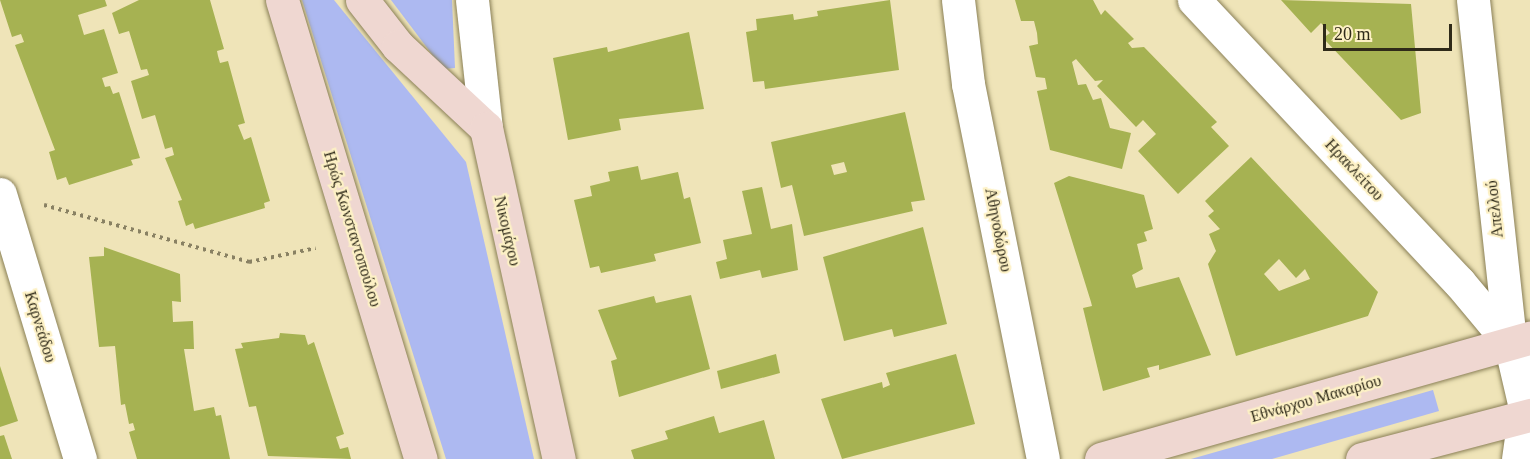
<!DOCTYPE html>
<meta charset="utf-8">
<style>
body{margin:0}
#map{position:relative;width:1530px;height:459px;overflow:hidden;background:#efe4b8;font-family:"Times New Roman",serif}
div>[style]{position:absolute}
.green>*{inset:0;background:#adb9f1}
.building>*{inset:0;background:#a6b252}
.path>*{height:4px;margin-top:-2px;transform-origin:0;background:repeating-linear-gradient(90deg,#898163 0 3px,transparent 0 7.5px)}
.roads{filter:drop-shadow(0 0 2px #8a8057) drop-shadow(0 0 2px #8a8057)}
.street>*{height:33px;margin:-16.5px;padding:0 16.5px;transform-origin:16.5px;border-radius:16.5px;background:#fff}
.secondary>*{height:33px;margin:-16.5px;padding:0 16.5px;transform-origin:16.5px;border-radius:16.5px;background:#efd7d1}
span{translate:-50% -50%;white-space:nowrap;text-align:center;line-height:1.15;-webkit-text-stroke:4.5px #fdf1c5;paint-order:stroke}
.street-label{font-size:16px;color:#2f2a19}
.scale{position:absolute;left:1323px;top:24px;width:129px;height:27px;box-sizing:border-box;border:3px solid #2f2a19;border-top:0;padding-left:8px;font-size:18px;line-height:21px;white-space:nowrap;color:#2f2a19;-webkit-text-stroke:4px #fdf1c5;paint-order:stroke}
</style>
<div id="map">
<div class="green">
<i style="clip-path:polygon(302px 0,334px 0,466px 162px,534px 459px,446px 459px)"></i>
<i style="clip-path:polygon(391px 0,452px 0,455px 68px,443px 69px)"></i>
<i style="clip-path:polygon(1433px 390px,1439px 411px,1272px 459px,1191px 459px)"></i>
</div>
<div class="building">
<i style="clip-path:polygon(0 0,105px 0,107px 6px,78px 15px,84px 35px,104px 29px,118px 73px,102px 78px,105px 87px,110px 86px,113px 94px,119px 92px,140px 158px,131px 160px,133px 165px,69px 185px,66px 177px,57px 180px,49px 152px,55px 150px,15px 45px,24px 42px,21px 34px,12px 37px)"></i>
<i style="clip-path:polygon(139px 0,210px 0,224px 49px,217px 51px,218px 56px,220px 63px,228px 61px,245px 123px,238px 125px,244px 140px,251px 137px,270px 201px,264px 203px,265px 208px,195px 229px,193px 223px,186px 226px,178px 201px,182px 200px,165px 158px,174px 155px,172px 147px,165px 149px,155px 115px,142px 119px,131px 81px,149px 75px,147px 69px,141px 70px,129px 31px,119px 34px,112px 13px)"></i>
<i style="clip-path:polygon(890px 0,899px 70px,765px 89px,764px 81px,753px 82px,746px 32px,757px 30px,756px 19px,793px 14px,794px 20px,818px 16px,817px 11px)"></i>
<i style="clip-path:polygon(1015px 0,1093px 0,1101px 15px,1105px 10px,1134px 39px,1128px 43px,1132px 48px,1144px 47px,1217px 122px,1211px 127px,1229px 146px,1178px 194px,1138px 151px,1156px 134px,1143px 120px,1136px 127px,1097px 86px,1103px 80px,1095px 81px,1076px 59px,1072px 62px,1078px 85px,1086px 84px,1093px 100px,1101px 98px,1110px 128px,1131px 133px,1122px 169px,1050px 150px,1037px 91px,1047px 89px,1045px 78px,1036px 77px,1029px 46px,1038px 44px,1037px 33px,1034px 21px,1021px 21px)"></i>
<i style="clip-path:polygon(1281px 0,1411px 4px,1421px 113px,1401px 120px,1323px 38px,1330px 33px,1321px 23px,1311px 33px)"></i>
<i style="clip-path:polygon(689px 32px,704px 109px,619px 119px,621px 130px,568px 140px,553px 58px,607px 47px,608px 52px)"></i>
<i style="clip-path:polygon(evenodd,905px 112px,925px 200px,911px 202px,913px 211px,804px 236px,792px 185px,781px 188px,771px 142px,905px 112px,844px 162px,847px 172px,834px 175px,831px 165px,844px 162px)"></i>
<i style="clip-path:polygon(evenodd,1251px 157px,1378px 292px,1368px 316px,1236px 356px,1208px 264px,1216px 251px,1209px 234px,1220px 229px,1208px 216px,1214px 211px,1205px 201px,1251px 157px,1279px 259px,1296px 278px,1305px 269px,1310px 279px,1279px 291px,1264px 274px,1279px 259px)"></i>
<i style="clip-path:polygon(638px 166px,641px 180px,678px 172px,684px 199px,690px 197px,701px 243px,654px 254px,656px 261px,601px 273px,599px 266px,590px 268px,574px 200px,592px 196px,590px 186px,610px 181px,608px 172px)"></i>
<i style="clip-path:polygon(1069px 176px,1144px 195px,1153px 229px,1144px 232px,1147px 241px,1137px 244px,1143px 269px,1132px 275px,1136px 288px,1179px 277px,1211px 355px,1159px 370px,1159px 365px,1147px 368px,1150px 377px,1103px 391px,1083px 308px,1092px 306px,1091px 302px,1054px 183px)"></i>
<i style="clip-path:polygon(762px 187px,771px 229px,792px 224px,798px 270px,762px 278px,760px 270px,720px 279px,716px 262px,727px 259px,723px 240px,752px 234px,742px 191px)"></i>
<i style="clip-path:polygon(923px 227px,947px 324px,894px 337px,892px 329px,844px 341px,823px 257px)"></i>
<i style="clip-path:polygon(104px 247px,180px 274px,181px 302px,172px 301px,173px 322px,193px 321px,194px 349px,184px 349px,194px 411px,214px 407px,216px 416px,221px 415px,230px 459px,137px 459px,129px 432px,135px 430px,133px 423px,129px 424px,125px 404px,121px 405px,115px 346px,99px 347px,89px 257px,104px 256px)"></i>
<i style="clip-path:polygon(691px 295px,710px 369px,619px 397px,611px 361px,617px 359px,598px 310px,654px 296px,656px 303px)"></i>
<i style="clip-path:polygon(280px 333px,305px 335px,308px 345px,314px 342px,344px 434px,336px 437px,340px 449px,348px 447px,351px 459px,268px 456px,256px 406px,249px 407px,235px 349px,243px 348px,241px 343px,279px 338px)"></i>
<i style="clip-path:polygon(776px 354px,780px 373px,721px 389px,717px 371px)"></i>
<i style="clip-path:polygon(956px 354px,975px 424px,842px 459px,821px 399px,882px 382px,883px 388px,890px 385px,886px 373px)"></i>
<i style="clip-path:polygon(0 366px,18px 421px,0 427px)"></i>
<i style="clip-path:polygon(714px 416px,719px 433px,764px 420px,775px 459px,634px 459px,631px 450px,668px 439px,665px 431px)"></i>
<i style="clip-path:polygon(4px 435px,12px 459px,0 459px,0 436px)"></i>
</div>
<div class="path">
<i style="left:44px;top:205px;width:213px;rotate:15.5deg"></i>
<i style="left:249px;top:262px;width:68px;rotate:-11.8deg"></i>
</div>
<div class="roads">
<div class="street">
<i style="left:472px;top:0;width:129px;rotate:83.8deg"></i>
<i style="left:958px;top:0;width:85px;rotate:83.2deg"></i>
<i style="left:968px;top:84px;width:382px;rotate:78.7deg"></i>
<i style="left:1194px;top:0;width:387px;rotate:46.8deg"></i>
<i style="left:1459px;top:282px;width:80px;rotate:50.1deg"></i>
<i style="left:1473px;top:0;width:345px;rotate:83.8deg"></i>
<i style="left:1510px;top:343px;width:88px;rotate:76.9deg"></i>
<i style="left:0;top:194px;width:277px;rotate:73.2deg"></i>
<i style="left:1518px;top:459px;width:42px;rotate:-81.9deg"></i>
</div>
<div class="secondary">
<i style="left:282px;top:0;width:480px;rotate:73.2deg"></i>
<i style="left:362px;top:0;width:58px;rotate:52deg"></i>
<i style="left:398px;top:46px;width:120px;rotate:43deg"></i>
<i style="left:486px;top:128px;width:339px;rotate:77.6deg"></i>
<i style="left:1101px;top:459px;width:446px;rotate:-15.8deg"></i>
<i style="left:1362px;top:459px;width:174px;rotate:-14.7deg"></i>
</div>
</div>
<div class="street-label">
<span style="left:1354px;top:170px;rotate:47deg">Ηρακλείτου</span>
<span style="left:1495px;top:209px;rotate:-96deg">Απελλού</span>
<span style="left:352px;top:229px;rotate:73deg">Ηρώς Κωνσταντοπούλου</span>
<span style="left:998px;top:230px;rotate:79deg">Αθηνοδώρου</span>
<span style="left:507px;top:231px;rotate:77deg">Νικομάχου</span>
<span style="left:40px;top:327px;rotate:73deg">Καρνεάδου</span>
<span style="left:1316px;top:399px;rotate:-16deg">Εθνάρχου Μακαρίου</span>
</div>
<div class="scale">20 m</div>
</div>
